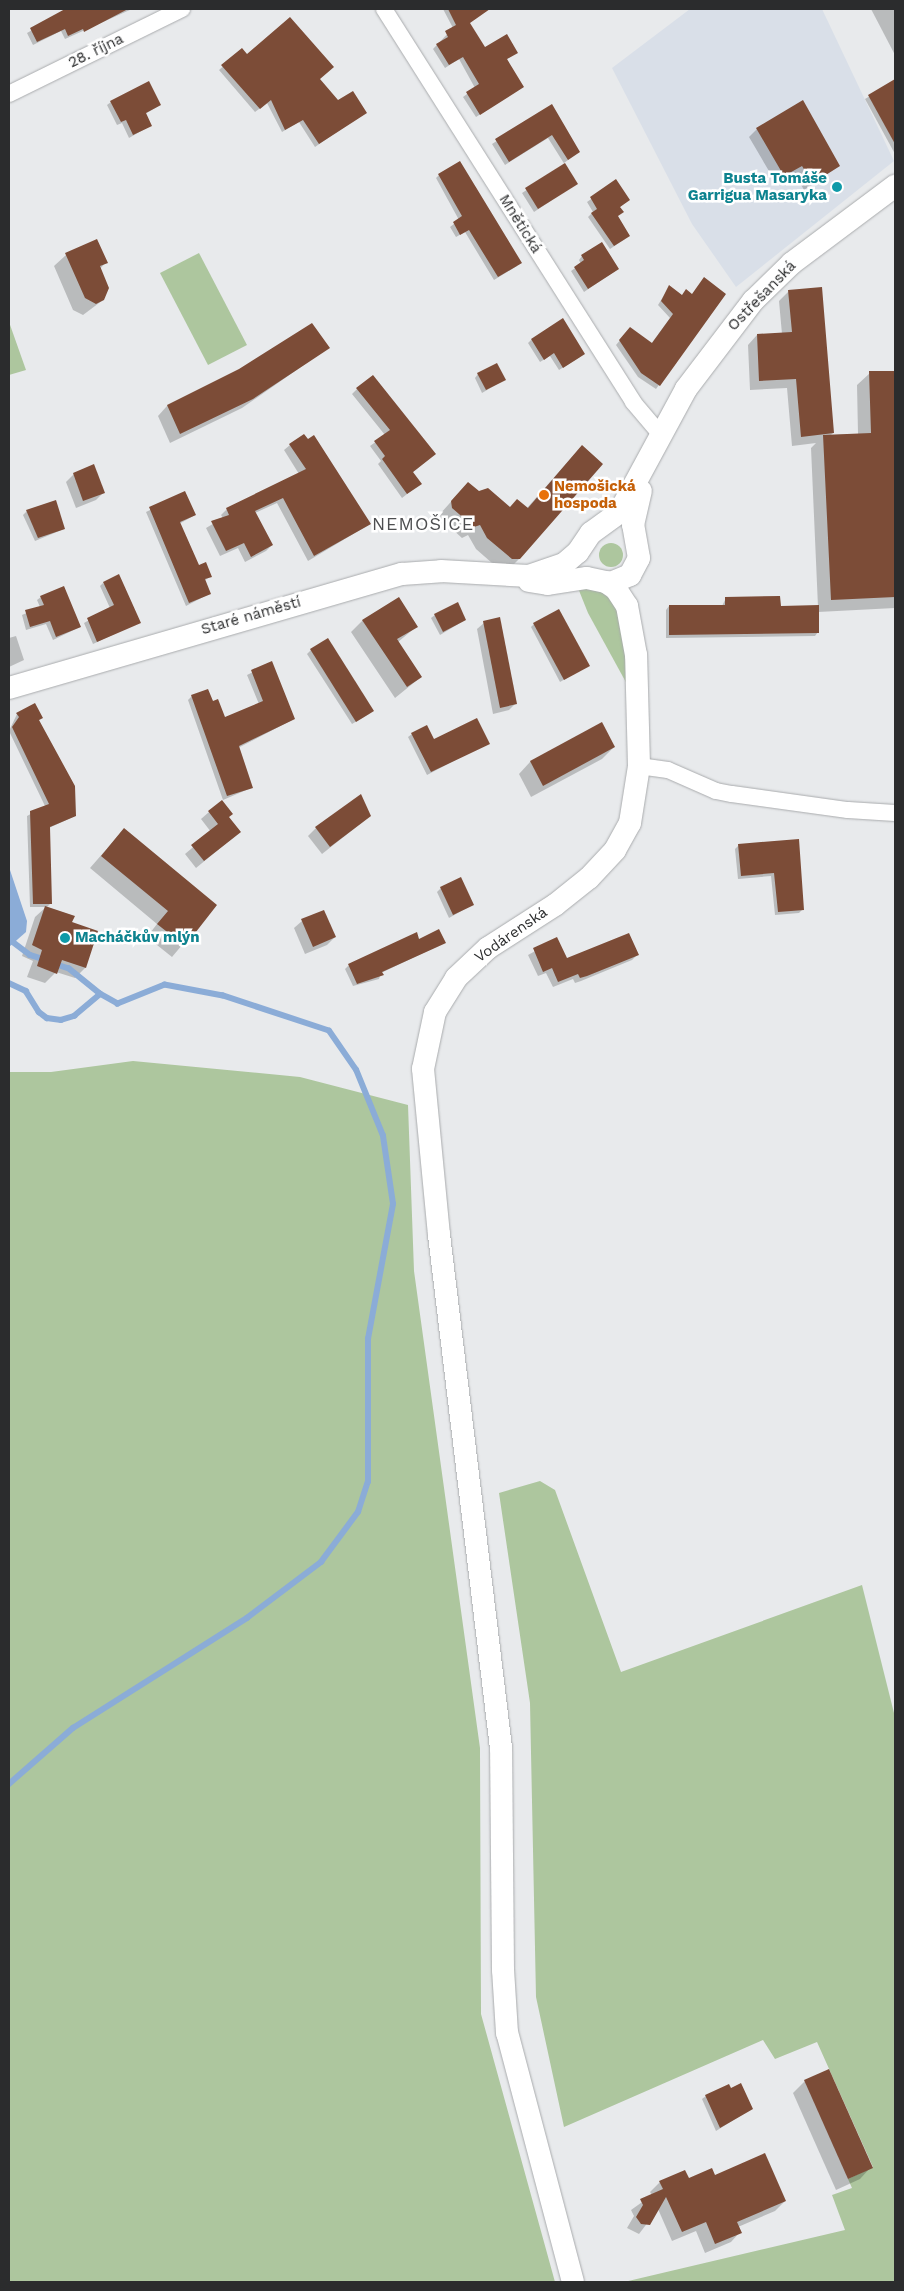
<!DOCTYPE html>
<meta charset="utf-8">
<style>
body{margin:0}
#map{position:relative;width:904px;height:2291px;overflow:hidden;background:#e8eaec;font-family:"Work Sans",sans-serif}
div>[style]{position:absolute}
.built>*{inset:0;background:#d9dfe8}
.green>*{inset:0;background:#adc69e}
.round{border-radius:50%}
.water>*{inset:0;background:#8bacd7}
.shadow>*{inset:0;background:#0003}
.stream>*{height:5.5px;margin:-2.75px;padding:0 2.75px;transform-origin:2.75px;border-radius:2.75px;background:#8bacd7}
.building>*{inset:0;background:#7c4c37}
.roads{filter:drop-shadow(0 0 1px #a9abad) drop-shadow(0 0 1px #a9abad)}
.street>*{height:16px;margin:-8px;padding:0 8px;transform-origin:8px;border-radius:8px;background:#fff}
.secondary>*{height:22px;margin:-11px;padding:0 11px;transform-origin:11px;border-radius:11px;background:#fff}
.dots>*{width:14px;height:14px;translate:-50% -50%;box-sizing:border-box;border:2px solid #fff;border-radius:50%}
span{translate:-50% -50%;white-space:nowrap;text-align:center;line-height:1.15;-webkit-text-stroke:5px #fff;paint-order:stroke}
.street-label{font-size:15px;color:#2b2c2d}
.culture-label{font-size:15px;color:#0d838f;font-weight:700}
.right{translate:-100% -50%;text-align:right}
.left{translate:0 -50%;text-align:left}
.food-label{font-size:15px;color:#c56008;font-weight:700}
.quarter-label{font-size:18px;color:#4d4e50;letter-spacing:1px}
.frame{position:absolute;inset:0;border:10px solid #2b2c2d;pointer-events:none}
</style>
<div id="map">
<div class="built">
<i style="clip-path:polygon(690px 9px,822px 9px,894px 161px,736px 287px,692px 224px,612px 68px)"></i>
</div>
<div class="green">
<i style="clip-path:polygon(199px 253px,247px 345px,208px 365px,160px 273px)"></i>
<i style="clip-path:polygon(9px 322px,26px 370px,9px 375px)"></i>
<i class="round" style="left:599px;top:543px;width:24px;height:24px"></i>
<i style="clip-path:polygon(576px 583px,602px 590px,622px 612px,628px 686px,588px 613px)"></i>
<i style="clip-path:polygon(133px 1061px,300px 1077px,408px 1105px,414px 1271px,480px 1748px,481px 2014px,555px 2282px,9px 2282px,9px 1072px,51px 1072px)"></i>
<i style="clip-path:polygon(540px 1481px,555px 1490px,621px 1672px,862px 1585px,895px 1717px,895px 2282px,624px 2282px,845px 2230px,832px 2195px,852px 2188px,848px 2179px,873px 2167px,817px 2042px,775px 2059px,763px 2040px,564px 2127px,536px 1997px,530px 1703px,499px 1493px)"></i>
</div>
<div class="water">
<i style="clip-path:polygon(9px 867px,27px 921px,26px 932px,9px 947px)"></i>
</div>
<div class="shadow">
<i style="clip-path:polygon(69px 9px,132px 9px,65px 39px,61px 31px,33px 45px,27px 33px)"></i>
<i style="clip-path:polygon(443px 9px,474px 9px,478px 16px,468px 23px,485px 49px,516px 53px,506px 60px,523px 87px,476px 117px,463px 97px,475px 88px,459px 59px,445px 68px,433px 49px,453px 28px)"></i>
<i style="clip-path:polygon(871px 9px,895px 9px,895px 55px)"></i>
<i style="clip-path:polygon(242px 50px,247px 55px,319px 79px,338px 102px,366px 112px,315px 147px,299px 122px,282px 132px,267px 103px,255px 112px,219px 70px)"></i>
<i style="clip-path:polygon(890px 84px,895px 93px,895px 154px,865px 99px)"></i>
<i style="clip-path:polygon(111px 102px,160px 105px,145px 114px,150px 126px,129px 138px,122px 123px,117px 125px,107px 105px)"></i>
<i style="clip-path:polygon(552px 106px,579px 152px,564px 163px,576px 184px,534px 212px,522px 193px,565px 165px,548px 138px,505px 165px,492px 144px)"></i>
<i style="clip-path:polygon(757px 129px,839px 166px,804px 190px,794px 172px,776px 183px,749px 137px)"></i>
<i style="clip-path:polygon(439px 175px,517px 266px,494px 280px,465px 232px,456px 237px,450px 227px,459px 220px,436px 178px)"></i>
<i style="clip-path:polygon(616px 181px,628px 200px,619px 208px,617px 217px,625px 239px,610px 249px,588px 217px,593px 212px,587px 202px)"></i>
<i style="clip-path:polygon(66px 255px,106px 262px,100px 269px,103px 300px,83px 315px,73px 310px,54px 266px)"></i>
<i style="clip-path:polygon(582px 256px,618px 269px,584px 292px,571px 271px,581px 264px,579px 260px)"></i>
<i style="clip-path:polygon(669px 287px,681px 296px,725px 295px,656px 389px,638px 377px,616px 345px,627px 332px,651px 344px,670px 318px,658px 305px)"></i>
<i style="clip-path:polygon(789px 291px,833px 433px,831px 435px,858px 434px,857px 385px,870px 373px,895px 372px,895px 608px,818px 612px,818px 632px,815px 636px,666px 638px,666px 610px,669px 606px,722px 606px,726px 598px,779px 607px,818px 607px,811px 448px,816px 443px,792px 446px,787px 388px,750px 390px,748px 345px,757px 335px,782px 334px,779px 301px)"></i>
<i style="clip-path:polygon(531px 340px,580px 357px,559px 370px,550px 356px,540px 362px,528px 343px)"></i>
<i style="clip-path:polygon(328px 348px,242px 408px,170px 443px,158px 416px,167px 406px,240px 371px)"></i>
<i style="clip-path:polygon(478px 374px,504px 380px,482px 393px,475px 378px)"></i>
<i style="clip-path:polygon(357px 389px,429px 459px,412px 473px,420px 484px,402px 498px,378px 464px,381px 461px,370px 446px,385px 435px,352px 394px)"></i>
<i style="clip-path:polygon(290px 445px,370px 524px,308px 561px,277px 503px,255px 513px,272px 545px,266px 551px,245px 562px,238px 548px,220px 556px,206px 528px,223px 518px,221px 515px,227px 509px,299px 474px,284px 450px)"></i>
<i style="clip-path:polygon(582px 446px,520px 558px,508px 570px,500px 570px,476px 549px,468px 535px,462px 538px,441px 519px,440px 514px,457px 495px,479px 493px,510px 508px,527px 508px)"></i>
<i style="clip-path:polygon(74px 474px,103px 493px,96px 500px,76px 508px,66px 482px)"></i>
<i style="clip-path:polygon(185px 493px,195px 515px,179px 524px,198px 567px,211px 576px,204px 581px,209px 594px,186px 606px,146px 512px)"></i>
<i style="clip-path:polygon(27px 511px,64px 529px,35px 541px,23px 515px)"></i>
<i style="clip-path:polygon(103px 583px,140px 622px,93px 644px,84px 623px,110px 608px,100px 586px)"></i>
<i style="clip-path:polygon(41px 597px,80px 627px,53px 640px,46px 624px,26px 630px,22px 615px,40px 607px,37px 600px)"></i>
<i style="clip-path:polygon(435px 615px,465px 620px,440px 635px,431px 618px)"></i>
<i style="clip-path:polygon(363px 620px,416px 627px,398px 642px,421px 677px,395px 698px,351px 632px)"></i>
<i style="clip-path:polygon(484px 623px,516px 703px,509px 710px,493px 714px,477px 629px)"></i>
<i style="clip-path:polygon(534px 624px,588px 666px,560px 682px,531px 627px)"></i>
<i style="clip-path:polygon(16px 636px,24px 660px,9px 667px,9px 638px)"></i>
<i style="clip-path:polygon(311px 650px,372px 711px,369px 714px,352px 724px,307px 654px)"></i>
<i style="clip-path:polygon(271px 663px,294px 719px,238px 748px,251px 788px,223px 800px,188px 700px,192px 696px,212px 703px,224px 718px,259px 704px,247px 675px)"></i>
<i style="clip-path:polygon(17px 714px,42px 718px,38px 721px,75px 816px,49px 828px,51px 903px,47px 907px,71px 923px,97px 932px,85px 968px,75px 978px,56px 972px,45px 983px,27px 977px,33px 961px,22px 956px,35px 917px,46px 907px,30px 907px,27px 816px,45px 806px,9px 731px)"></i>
<i style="clip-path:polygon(601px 724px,614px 747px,602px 759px,531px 797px,519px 774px,530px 762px)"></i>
<i style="clip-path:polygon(412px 734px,434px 741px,488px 743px,427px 775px,408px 737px)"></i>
<i style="clip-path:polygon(209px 812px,228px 817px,240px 832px,196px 868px,185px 854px,211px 832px,201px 819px)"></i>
<i style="clip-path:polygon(370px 816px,322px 854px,308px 836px,316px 828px)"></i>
<i style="clip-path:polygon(124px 829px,215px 906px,172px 957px,147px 937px,157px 924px,90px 868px)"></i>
<i style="clip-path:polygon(797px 840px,803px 909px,799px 913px,775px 915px,771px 876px,738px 879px,735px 849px,739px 845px)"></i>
<i style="clip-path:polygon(441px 888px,472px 905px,449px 918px,437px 892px)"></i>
<i style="clip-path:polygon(302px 921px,335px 937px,327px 945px,305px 954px,294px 928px)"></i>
<i style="clip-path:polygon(416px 934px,419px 940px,444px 943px,381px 973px,379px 979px,353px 986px,345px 969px,348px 966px)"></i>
<i style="clip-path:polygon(557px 939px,566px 960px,637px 955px,632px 960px,581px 981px,575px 983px,573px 979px,553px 987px,546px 973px,538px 976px,528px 955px)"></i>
<i style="clip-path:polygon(805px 2081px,871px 2167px,860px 2179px,836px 2190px,793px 2093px)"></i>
<i style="clip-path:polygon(706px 2096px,751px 2109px,716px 2131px,702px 2099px)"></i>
<i style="clip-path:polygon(714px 2177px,785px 2201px,775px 2211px,738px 2227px,740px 2232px,731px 2242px,705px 2253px,696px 2231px,672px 2241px,658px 2209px,639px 2234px,627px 2228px,634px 2216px,631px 2210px,652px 2195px,650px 2192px,660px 2182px)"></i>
</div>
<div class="stream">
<i style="left:9px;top:939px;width:26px;rotate:37deg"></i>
<i style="left:30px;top:955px;width:17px;rotate:17deg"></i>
<i style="left:9px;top:983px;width:19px;rotate:25deg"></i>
<i style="left:26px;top:991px;width:25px;rotate:58deg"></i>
<i style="left:39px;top:1012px;width:10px;rotate:37deg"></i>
<i style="left:47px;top:1018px;width:14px;rotate:8deg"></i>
<i style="left:61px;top:1020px;width:14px;rotate:-17deg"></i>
<i style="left:74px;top:1016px;width:34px;rotate:-40deg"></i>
<i style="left:9px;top:1784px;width:85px;rotate:-41.2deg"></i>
<i style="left:73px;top:1728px;width:206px;rotate:-32.3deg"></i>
<i style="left:247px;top:1618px;width:93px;rotate:-37.1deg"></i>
<i style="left:321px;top:1562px;width:62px;rotate:-53.5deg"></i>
<i style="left:358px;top:1512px;width:32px;rotate:-72deg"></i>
<i style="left:368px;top:1482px;width:143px;rotate:-90deg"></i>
<i style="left:368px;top:1339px;width:137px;rotate:-79.5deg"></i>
<i style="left:393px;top:1204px;width:69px;rotate:-98.4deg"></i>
<i style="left:383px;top:1136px;width:71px;rotate:-112.2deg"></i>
<i style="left:356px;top:1070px;width:47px;rotate:-124.7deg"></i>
<i style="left:329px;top:1031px;width:112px;rotate:-161.7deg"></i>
<i style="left:223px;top:996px;width:59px;rotate:-169.3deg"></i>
<i style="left:165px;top:985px;width:51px;rotate:158deg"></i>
<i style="left:118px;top:1004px;width:21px;rotate:-151deg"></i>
<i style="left:100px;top:994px;width:40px;rotate:-141deg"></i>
<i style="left:69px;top:969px;width:16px;rotate:-162deg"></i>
</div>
<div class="building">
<i style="clip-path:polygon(65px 9px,128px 9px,84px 32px,83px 29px,68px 36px,65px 29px,37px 42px,30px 28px)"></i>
<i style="clip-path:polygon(448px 9px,490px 9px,470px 23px,485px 47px,507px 34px,518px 53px,507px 59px,524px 87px,480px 115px,466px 92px,479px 84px,463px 57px,449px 65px,436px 44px,448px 37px,445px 31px,456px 25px)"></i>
<i style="clip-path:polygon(290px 17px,334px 67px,320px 79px,338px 100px,353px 91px,367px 113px,319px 144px,303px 120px,285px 130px,271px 100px,260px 109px,221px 65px,242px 48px,247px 54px)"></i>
<i style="clip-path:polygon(895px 79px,895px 144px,868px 95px)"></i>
<i style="clip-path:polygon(149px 81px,161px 105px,146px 113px,152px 126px,133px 135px,126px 120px,121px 122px,110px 101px)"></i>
<i style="clip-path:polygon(803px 100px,840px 166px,813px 183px,802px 166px,784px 176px,756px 128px)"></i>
<i style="clip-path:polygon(552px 104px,580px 152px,568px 160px,552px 135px,509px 162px,495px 139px)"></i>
<i style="clip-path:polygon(460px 161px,522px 263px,498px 277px,469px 230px,460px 235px,453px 222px,462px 216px,438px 174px)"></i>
<i style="clip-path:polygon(565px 163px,578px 184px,538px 209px,525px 188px)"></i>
<i style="clip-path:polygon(616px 179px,630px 200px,620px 207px,624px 212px,618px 216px,630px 236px,614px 246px,591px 213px,597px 209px,590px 197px)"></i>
<i style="clip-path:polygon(97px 239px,108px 263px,100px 266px,109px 288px,104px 300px,96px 304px,85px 298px,65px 253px)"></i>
<i style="clip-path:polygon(602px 242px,619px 269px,588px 289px,574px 267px,584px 260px,581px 255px)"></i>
<i style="clip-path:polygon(704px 277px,726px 294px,660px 386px,641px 373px,619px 340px,630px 327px,652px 343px,673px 314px,661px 301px,669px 285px,682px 295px,686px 289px,692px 294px)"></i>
<i style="clip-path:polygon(822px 287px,834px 433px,801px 437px,796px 379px,759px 381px,757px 334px,792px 332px,788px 290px)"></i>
<i style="clip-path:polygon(563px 318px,585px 354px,563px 368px,554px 353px,544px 360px,531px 339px)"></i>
<i style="clip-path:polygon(312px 323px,330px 348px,253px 399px,180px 434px,167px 405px,239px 369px)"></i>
<i style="clip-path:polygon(497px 363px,506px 380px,486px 390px,477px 373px)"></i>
<i style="clip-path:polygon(869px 371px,895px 371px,895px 597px,831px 600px,823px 435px,871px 433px)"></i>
<i style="clip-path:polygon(373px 375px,436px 454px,413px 472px,422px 484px,407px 494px,382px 459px,385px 456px,374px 441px,390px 430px,356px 388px)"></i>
<i style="clip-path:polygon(304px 434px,308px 439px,314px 435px,371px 524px,314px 556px,283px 498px,255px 511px,273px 545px,251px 557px,244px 543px,226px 551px,211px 521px,229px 515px,226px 508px,306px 469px,289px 444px)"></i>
<i style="clip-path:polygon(582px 445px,603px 464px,520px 559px,512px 559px,487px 538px,480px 525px,474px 527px,452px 508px,451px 501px,468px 482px,479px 491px,488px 488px,510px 507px,517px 499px,528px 508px)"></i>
<i style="clip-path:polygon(94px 464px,105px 493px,83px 501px,73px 473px)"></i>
<i style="clip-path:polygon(185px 491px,196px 515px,180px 522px,199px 565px,206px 562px,212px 577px,205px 579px,211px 594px,189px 603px,149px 507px)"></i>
<i style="clip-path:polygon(56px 500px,65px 529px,38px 538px,26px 510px)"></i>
<i style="clip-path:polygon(119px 574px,141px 623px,97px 642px,87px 618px,114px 605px,103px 582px)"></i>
<i style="clip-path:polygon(64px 586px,81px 627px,56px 637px,50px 621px,30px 627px,25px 610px,44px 605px,40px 596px)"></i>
<i style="clip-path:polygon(780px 596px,781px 606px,819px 605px,819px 633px,669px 635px,669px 605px,725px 605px,725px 597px)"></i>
<i style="clip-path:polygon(399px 597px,418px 627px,397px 639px,422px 677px,407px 687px,362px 620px)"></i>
<i style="clip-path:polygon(458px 602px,466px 620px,443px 632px,434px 614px)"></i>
<i style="clip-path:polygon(559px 609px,590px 666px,564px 680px,533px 623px)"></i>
<i style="clip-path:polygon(500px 617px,517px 704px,500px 708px,483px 621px)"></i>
<i style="clip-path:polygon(328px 638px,374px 711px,356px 722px,310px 649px)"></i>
<i style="clip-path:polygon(272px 661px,295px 719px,239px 746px,253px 788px,227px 796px,191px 695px,208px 689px,213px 701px,218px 699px,225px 717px,263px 701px,251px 670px)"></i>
<i style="clip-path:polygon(35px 703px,43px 718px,39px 720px,75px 786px,76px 816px,50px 827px,52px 904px,33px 904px,30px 811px,49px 804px,12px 727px,19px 717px,16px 713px)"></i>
<i style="clip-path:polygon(477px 718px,490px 744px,431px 772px,411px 733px,427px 725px,434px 739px)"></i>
<i style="clip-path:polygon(602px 722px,615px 747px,543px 786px,530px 761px)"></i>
<i style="clip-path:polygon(361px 794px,371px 816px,330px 847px,315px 827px)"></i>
<i style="clip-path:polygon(222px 800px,233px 814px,229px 817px,241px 832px,204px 861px,191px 845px,218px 824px,208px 811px)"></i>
<i style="clip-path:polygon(124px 828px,217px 905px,185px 946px,157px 924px,168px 911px,101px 856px)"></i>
<i style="clip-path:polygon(799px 839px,804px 910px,778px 912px,774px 873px,741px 876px,738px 844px)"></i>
<i style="clip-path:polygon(461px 877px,474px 905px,453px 915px,440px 887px)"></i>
<i style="clip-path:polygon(45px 906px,75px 916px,72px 922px,98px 931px,86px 968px,62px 960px,57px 974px,37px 966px,42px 950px,32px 945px)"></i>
<i style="clip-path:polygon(324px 910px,336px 937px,313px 947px,301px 919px)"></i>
<i style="clip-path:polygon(439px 929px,446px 943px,382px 972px,384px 975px,357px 984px,348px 964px,417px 932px,419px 939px)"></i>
<i style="clip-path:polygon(629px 933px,639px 955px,587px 976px,580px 978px,578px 974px,558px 982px,552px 968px,543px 972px,533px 948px,557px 937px,567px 958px)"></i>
<i style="clip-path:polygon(829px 2069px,873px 2168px,848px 2179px,804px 2080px)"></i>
<i style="clip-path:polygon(741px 2083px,753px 2109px,720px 2128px,705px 2095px,729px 2084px,731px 2088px)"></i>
<i style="clip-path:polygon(765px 2153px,786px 2201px,737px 2222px,742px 2233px,715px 2244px,706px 2222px,682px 2232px,666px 2197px,650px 2225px,641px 2224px,636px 2217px,643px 2205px,640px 2199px,663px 2189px,659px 2181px,685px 2170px,689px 2178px,712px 2168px,715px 2175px)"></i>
</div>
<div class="roads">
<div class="street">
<i style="left:384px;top:9px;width:465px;rotate:57.6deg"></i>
<i style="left:633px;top:402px;width:43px;rotate:49.7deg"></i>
<i style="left:9px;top:94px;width:193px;rotate:-26.2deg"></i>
<i style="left:639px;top:766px;width:29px;rotate:8deg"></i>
<i style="left:668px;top:770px;width:52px;rotate:23.6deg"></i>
<i style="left:716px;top:791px;width:16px;rotate:11deg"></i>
<i style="left:732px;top:794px;width:117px;rotate:7.9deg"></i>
<i style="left:848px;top:810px;width:47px;rotate:3.7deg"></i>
</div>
<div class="secondary">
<i style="left:529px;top:581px;width:19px;rotate:9deg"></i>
<i style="left:548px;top:584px;width:39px;rotate:-9deg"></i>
<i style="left:587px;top:578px;width:25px;rotate:12deg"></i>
<i style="left:611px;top:583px;width:21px;rotate:-23deg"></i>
<i style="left:630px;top:575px;width:19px;rotate:-62deg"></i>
<i style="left:639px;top:558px;width:34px;rotate:-100deg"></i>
<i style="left:633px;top:525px;width:35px;rotate:-77deg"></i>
<i style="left:9px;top:688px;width:409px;rotate:-16.2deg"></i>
<i style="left:402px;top:574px;width:39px;rotate:-4deg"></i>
<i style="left:441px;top:571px;width:88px;rotate:3.3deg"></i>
<i style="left:529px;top:576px;width:37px;rotate:-19deg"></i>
<i style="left:564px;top:564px;width:18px;rotate:-41deg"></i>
<i style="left:578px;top:552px;width:23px;rotate:-56deg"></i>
<i style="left:591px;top:533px;width:34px;rotate:-36deg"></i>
<i style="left:619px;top:513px;width:141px;rotate:-61.6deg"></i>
<i style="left:686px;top:389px;width:111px;rotate:-52.7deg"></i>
<i style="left:753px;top:301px;width:54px;rotate:-44.3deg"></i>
<i style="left:792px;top:263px;width:129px;rotate:-36.8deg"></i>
<i style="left:573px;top:2282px;width:258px;rotate:-104.8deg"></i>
<i style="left:507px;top:2033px;width:63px;rotate:-93.6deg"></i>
<i style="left:503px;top:1970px;width:222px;rotate:-90.5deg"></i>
<i style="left:501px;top:1748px;width:517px;rotate:-96.89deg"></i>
<i style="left:439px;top:1235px;width:167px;rotate:-95.5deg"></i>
<i style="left:423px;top:1069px;width:58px;rotate:-78.1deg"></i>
<i style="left:435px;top:1012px;width:40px;rotate:-58deg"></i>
<i style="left:456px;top:978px;width:44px;rotate:-43.2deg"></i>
<i style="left:488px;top:948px;width:80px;rotate:-32.7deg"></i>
<i style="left:555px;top:905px;width:43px;rotate:-38.5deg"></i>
<i style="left:589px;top:878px;width:38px;rotate:-47deg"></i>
<i style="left:615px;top:850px;width:31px;rotate:-61deg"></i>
<i style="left:630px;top:823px;width:58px;rotate:-81deg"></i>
<i style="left:639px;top:766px;width:111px;rotate:-91.5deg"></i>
<i style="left:636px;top:655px;width:50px;rotate:-100.4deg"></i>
<i style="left:627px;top:606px;width:20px;rotate:-123deg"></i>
<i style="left:616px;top:589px;width:12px;rotate:-145deg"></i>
</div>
</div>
<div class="dots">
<i style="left:837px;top:187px;background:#0f9aa8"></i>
<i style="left:544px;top:495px;background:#e8710a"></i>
<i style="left:65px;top:938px;background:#0f9aa8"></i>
</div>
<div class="street-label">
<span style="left:96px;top:51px;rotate:-26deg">28. října</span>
<span style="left:520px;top:224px;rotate:58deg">Mnětická</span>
<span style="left:762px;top:296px;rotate:-46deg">Ostřešanská</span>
<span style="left:251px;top:616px;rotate:-16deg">Staré náměstí</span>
<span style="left:511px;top:935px;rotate:-35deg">Vodárenská</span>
</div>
<div class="culture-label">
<span class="right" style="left:827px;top:187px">Busta Tomáše<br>Garrigua Masaryka</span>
<span class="left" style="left:75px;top:938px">Macháčkův mlýn</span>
</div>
<div class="food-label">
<span class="left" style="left:554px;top:495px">Nemošická<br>hospoda</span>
</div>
<div class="quarter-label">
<span style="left:423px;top:524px">NEMOŠICE</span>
</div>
<div class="frame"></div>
</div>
